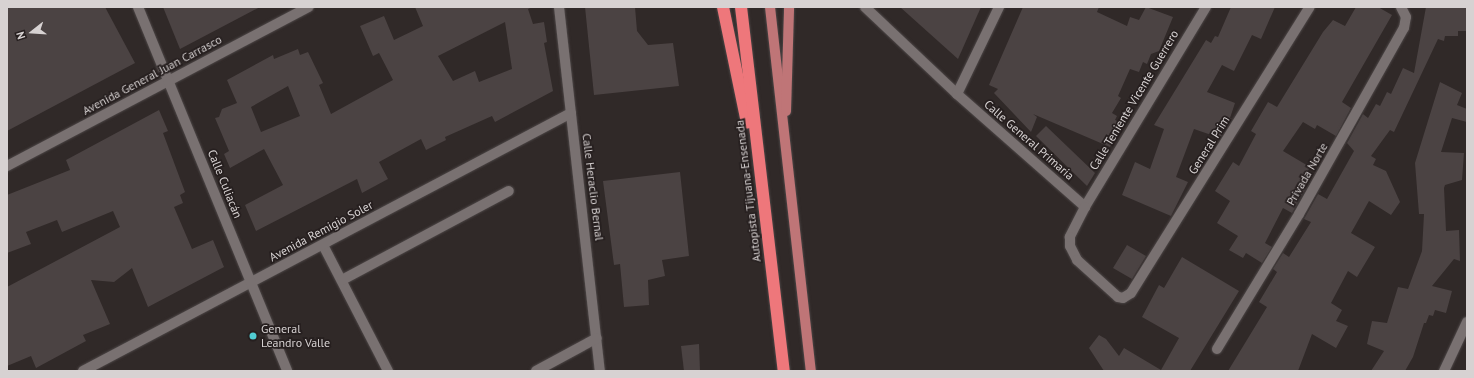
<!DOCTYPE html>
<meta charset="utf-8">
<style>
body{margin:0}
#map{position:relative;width:1474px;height:378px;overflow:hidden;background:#302928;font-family:"PT Sans",sans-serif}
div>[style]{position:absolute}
.building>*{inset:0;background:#4b4343}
.roads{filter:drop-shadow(0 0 1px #4d4747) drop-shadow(0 0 1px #4d4747)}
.service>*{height:10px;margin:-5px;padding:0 5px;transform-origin:5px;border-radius:5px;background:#797171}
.minor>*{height:10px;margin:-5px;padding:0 5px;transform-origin:5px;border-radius:5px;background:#797171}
.tertiary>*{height:10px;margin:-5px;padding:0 5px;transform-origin:5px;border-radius:5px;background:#797171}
.primary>*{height:10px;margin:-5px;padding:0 5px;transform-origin:5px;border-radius:5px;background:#bf7577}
.motorway>*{height:12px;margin:-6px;padding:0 6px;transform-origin:6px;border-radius:6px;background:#ee777b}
.dots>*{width:11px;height:11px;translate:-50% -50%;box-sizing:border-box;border:2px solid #261f1f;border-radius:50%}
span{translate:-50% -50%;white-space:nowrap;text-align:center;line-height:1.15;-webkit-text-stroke:3.5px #261f1f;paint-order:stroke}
.street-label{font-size:12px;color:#d7d2d2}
.poi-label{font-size:12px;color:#d7d2d2}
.left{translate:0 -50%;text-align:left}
.frame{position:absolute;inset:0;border:8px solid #d7d2d2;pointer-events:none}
.north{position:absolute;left:12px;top:12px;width:40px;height:40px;-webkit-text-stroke:3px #261f1f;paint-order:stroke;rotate:253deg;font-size:11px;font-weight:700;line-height:16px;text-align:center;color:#d7d2d2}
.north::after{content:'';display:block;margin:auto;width:14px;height:18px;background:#d7d2d2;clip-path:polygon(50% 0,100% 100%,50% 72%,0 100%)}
</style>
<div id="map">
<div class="building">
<i style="clip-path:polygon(7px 7px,105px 7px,135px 63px,7px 131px)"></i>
<i style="clip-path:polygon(163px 7px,260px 7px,180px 49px)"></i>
<i style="clip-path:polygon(evenodd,415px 7px,533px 7px,528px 9px,533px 24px,544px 22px,547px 42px,544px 43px,553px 91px,495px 122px,492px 116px,445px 137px,446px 140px,426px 150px,421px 139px,379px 162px,388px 179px,362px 193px,357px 179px,256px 231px,245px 205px,283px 185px,264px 149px,230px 168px,224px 154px,229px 151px,215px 118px,219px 117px,222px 109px,237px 103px,227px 80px,273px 55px,274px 59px,298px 49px,300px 55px,308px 52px,323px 83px,319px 85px,331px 114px,393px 80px,379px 53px,373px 56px,360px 26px,384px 16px,394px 40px,423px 26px,415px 7px,505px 22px,512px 69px,479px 82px,475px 71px,453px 81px,438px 56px,505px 22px,415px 7px,288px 86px,300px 116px,261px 132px,251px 107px,288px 86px)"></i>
<i style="clip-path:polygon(585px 7px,635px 7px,637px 31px,648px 45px,673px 43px,679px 86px,594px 95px)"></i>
<i style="clip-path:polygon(900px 7px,981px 7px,958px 59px)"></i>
<i style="clip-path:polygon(1023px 7px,1099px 7px,1097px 12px,1127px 26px,1130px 17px,1139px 20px,1146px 7px,1173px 17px,1159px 51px,1151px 54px,1147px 64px,1143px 62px,1139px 72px,1130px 69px,1118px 96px,1121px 98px,1112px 113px,1117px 116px,1115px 120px,1121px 123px,1110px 147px,1033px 114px,1037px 117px,1031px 132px,994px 93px,998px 89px,989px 85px)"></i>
<i style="clip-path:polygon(1231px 7px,1275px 7px,1261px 39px,1252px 35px,1234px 71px,1222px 65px,1207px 92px,1235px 103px,1230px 118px,1232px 119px,1220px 138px,1194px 129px,1176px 177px,1188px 182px,1171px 216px,1122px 195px,1135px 162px,1150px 169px,1164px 129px,1154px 125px,1206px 40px,1211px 43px,1215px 36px,1218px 37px)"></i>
<i style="clip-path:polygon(1356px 7px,1378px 7px,1392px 15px,1342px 102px,1351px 108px,1336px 136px,1317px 125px,1315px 129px,1303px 122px,1283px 151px,1310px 167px,1300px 185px,1306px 188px,1292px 213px,1283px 208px,1265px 243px,1272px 247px,1262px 263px,1246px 253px,1243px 258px,1229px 250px,1238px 236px,1217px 223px,1230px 201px,1215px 191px,1233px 162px,1239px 166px,1256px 134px,1251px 131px,1268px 102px,1277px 107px,1323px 32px,1333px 20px,1345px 26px)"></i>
<i style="clip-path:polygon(1426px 7px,1467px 7px,1467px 31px,1458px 31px,1458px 36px,1445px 36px,1444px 41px,1438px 39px,1394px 132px,1390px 130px,1371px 156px,1376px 159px,1373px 165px,1386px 171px,1400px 202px,1391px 215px,1369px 201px,1351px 233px,1375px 247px,1357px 277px,1348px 271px,1331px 303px,1342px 310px,1336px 321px,1348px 326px,1336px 348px,1312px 334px,1298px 371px,1228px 371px,1267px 307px,1259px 302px,1277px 272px,1273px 269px,1283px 253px,1289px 257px,1311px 222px,1304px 219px,1318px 194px,1327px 199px,1354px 151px,1347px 143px,1363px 114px,1368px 118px,1376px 104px,1380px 106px,1387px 92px,1391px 94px,1403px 68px,1414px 73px)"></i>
<i style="clip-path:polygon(1440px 82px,1462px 93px,1457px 105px,1467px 109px,1467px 122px,1452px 118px,1441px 152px,1464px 153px,1462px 180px,1445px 185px,1444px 188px,1446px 231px,1459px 230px,1460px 261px,1454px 259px,1432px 286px,1452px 291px,1446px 313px,1435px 310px,1433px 316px,1429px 315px,1426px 323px,1424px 323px,1413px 357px,1405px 371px,1371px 371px,1384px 351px,1367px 344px,1372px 321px,1387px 323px,1398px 287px,1408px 289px,1422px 251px,1424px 214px,1419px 214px,1415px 163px)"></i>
<i style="clip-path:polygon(159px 110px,168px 131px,163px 133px,185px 192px,180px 195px,183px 203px,174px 207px,192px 249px,213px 240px,224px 267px,148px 307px,132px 268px,114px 282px,91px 280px,110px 324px,83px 335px,86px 341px,36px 368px,31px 356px,7px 366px,7px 287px,120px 227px,113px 211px,62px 232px,57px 220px,26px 232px,31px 244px,7px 253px,7px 195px,70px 170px,66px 160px)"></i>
<i style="clip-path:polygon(1046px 126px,1095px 173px,1087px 186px,1036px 136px)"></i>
<i style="clip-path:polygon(680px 172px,689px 256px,662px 260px,665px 276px,648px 280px,649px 305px,624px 307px,620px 264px,614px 265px,603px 181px)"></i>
<i style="clip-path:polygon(1127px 245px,1146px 256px,1132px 279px,1113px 268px)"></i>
<i style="clip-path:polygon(1182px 257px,1239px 291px,1190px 371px,1104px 371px,1089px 348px,1099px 335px,1106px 339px,1119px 356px,1124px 348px,1161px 370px,1179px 338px,1142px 317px,1159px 285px,1164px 288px)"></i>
<i style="clip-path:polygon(699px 344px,700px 371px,684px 371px,681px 346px)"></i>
</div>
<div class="roads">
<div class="service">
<i style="left:323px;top:245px;width:142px;rotate:62.7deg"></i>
<i style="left:342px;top:280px;width:189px;rotate:-28.1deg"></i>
</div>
<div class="minor">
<i style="left:559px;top:7px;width:366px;rotate:83.6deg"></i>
<i style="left:865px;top:7px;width:127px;rotate:43.4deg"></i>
<i style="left:957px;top:94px;width:171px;rotate:41.4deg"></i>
<i style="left:1206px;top:7px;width:234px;rotate:121.2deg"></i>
<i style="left:1085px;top:207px;width:34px;rotate:117deg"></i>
<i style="left:1070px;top:237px;width:9px;rotate:90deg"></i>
<i style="left:1070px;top:246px;width:16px;rotate:63deg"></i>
<i style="left:1077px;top:260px;width:55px;rotate:42.1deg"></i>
<i style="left:1118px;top:297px;width:5px;rotate:11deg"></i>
<i style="left:1123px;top:298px;width:9px;rotate:-32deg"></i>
<i style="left:1131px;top:293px;width:337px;rotate:-58deg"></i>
<i style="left:957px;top:94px;width:97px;rotate:-64.2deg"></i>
<i style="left:7px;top:166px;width:341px;rotate:-27.8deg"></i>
<i style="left:1217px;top:349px;width:158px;rotate:-58.7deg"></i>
<i style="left:1299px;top:214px;width:214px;rotate:-60.6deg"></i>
<i style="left:1404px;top:28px;width:11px;rotate:-80deg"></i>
<i style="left:1406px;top:17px;width:11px;rotate:-117deg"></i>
<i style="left:83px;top:371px;width:552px;rotate:-27.86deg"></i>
<i style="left:536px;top:371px;width:69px;rotate:-28.4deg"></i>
<i style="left:1444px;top:371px;width:54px;rotate:-64.9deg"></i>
</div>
<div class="tertiary">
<i style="left:138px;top:7px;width:393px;rotate:67.7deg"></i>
</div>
<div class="primary">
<i style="left:770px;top:7px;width:366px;rotate:83.6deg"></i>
<i style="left:786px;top:111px;width:104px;rotate:-88.3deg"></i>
</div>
<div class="motorway">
<i style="left:723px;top:7px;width:118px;rotate:78.3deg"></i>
<i style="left:741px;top:7px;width:367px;rotate:83.3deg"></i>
</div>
</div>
<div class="dots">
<i style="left:253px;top:336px;background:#51ccd2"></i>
</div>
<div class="street-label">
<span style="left:152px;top:75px;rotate:-28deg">Avenida General Juan Carrasco</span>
<span style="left:1134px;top:100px;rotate:-59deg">Calle Teniente Vicente Guerrero</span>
<span style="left:1029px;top:140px;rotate:41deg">Calle General Primaria</span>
<span style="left:1209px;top:145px;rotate:-58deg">General Prim</span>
<span style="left:1307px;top:174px;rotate:-60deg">Privada Norte</span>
<span style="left:225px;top:184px;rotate:68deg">Calle Culiacán</span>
<span style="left:593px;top:187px;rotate:83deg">Calle Heraclio Bernal</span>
<span style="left:748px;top:191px;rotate:-97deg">Autopista Tijuana-Ensenada</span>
<span style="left:321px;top:231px;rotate:-28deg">Avenida Remigio Soler</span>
</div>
<div class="poi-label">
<span class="left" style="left:261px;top:336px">General<br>Leandro Valle</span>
</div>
<div class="frame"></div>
<div class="north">N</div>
</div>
